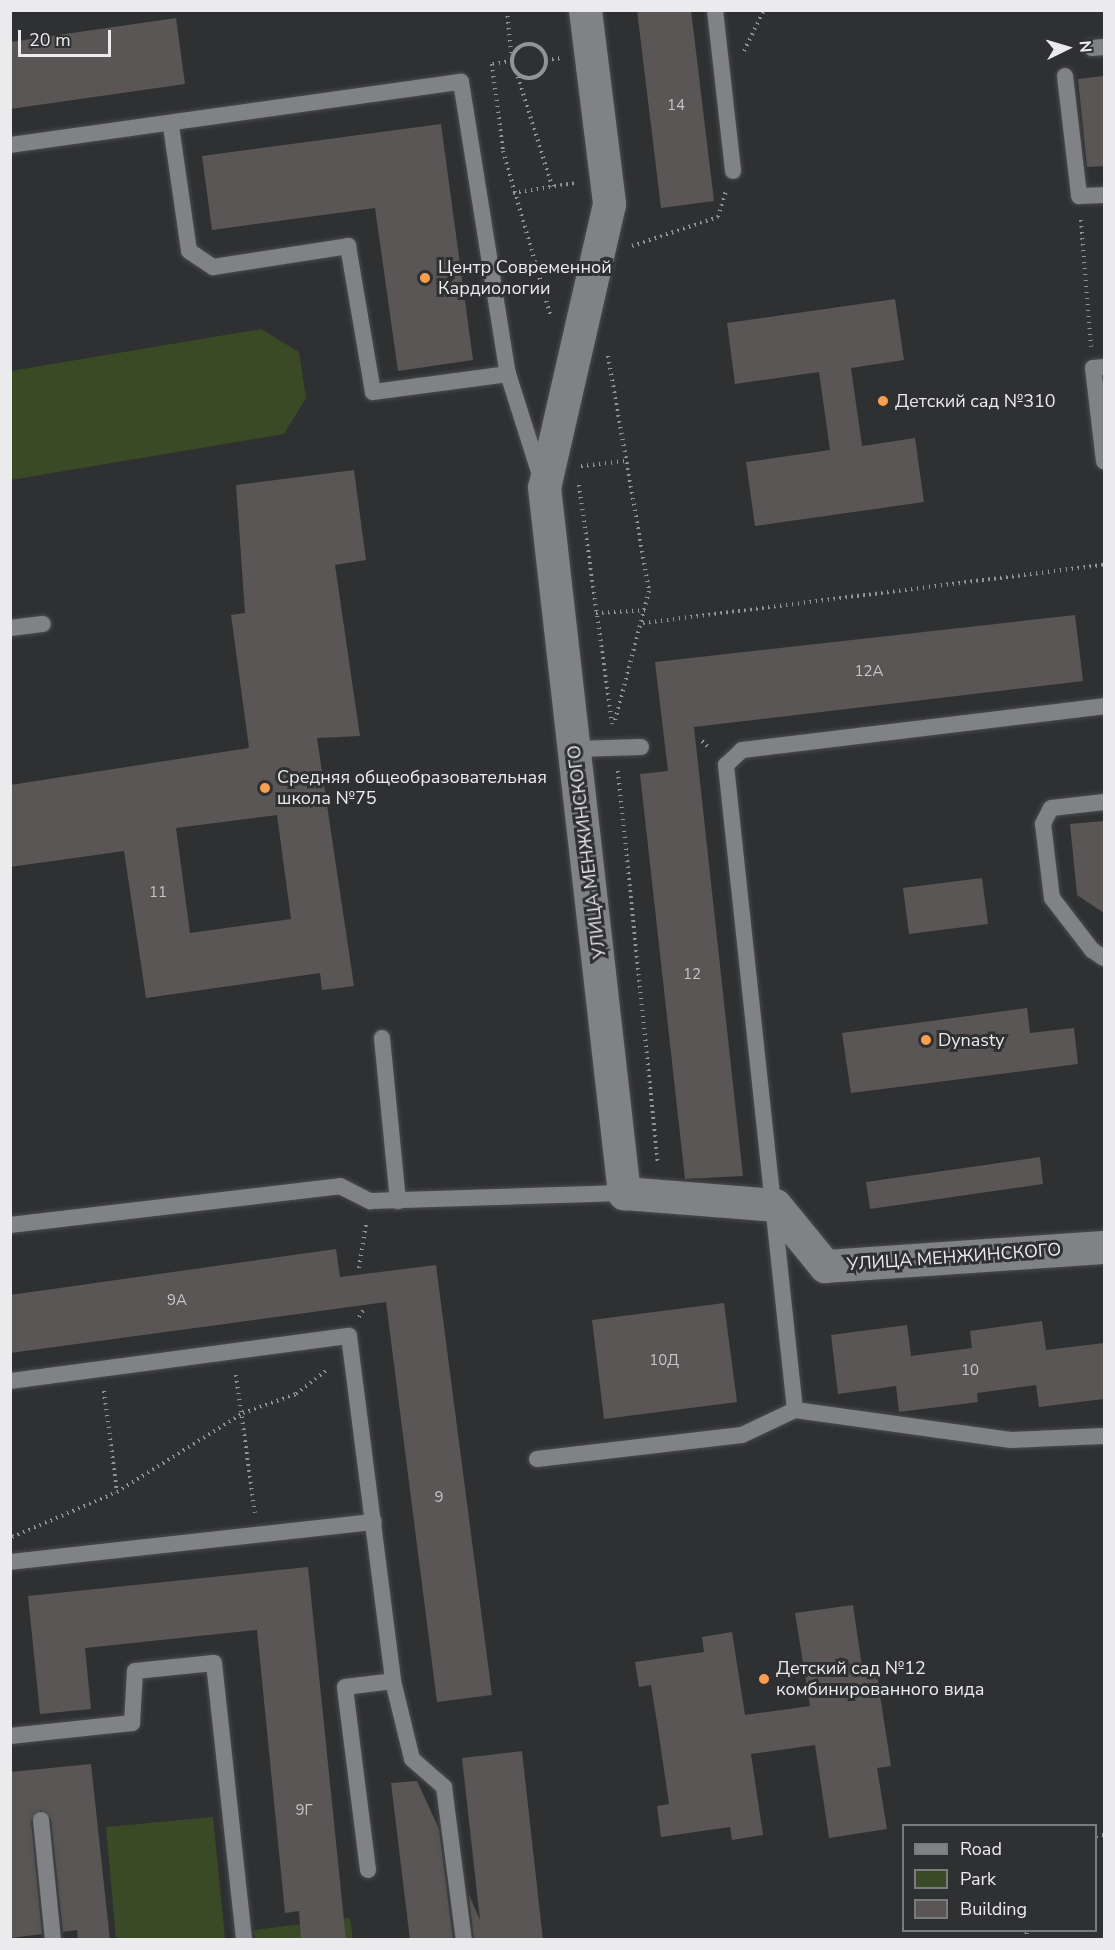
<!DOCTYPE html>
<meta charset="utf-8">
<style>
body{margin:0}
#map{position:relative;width:1115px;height:1950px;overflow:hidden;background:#2f3032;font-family:"Nunito Sans",sans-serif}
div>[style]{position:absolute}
.green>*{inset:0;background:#3a4926}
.building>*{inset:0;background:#595655}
.path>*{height:4px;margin-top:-2px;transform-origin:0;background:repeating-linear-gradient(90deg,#929395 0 1.5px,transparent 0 6px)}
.path>.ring{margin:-2px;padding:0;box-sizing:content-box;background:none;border:4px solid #929395;border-radius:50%}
.roads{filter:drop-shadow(0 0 2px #4a4b4d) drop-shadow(0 0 2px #4a4b4d)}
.lane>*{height:16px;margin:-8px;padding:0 8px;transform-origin:8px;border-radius:8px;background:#818285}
.street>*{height:33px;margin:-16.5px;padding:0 16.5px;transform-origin:16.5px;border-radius:16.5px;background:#818285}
.dots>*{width:16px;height:16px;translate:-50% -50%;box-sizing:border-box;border:3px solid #2f3032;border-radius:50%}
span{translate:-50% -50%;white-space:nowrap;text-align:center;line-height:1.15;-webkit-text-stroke:6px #2f3032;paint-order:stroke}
.number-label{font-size:15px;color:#c6c6c7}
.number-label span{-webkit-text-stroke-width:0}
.poi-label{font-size:18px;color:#ebebed}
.left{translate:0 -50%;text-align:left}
.street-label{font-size:18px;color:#ebebed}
.frame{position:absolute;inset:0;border:12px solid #ebebed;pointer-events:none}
.legend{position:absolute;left:902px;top:1824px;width:195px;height:108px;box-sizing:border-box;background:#2f3032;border:2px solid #7a7b7d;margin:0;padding:8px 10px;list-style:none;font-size:18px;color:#ebebed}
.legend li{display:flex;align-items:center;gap:12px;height:30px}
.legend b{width:30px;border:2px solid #7a7b7d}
.north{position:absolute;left:1037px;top:18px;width:60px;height:60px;-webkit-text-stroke:4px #2f3032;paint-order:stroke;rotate:85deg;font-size:16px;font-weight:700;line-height:24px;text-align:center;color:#ebebed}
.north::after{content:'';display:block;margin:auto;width:21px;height:27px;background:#ebebed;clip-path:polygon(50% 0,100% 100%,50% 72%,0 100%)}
.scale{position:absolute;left:18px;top:30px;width:93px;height:27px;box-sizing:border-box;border:3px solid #ebebed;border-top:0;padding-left:8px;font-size:18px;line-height:21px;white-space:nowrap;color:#ebebed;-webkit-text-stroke:4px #2f3032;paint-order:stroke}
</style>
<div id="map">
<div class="green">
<i style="clip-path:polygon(261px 329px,299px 352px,306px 398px,284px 434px,11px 480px,11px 371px)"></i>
<i style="clip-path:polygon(213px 1817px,225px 1939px,116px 1939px,106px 1827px)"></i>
<i style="clip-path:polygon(350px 1918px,353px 1939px,255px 1939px,254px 1930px)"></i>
</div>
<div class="building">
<i style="clip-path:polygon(637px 10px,691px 10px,714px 201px,661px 208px)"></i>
<i style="clip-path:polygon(176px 18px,185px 84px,10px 109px,10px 42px)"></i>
<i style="clip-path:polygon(1104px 76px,1104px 166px,1087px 167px,1078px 79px)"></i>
<i style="clip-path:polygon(441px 124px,473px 360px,398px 371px,375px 208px,212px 230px,202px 156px)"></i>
<i style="clip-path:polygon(895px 299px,904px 360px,851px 368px,862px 446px,915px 438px,924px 502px,755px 526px,746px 462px,830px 450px,819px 372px,735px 384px,727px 323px)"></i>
<i style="clip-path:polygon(evenodd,354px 470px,366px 560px,335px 565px,360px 736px,317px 738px,354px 986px,322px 990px,320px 973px,146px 998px,124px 851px,10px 867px,10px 785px,249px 748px,231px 615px,245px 613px,236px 485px,354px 470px,277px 815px,291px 919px,190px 933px,176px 828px,277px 815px)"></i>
<i style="clip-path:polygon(1075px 615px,1083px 681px,694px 727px,743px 1176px,685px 1179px,640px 774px,668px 771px,655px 662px)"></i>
<i style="clip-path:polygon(1104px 821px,1104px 913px,1077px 895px,1070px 824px)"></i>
<i style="clip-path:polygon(982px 878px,988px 924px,909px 934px,903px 888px)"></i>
<i style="clip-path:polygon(1027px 1008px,1030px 1033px,1074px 1028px,1078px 1064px,851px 1093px,842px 1033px)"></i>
<i style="clip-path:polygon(1040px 1157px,1043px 1184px,870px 1209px,866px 1182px)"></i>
<i style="clip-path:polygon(336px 1249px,340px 1277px,436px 1265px,492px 1695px,437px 1702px,386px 1302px,10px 1353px,10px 1295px)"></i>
<i style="clip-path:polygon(724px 1303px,737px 1402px,604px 1419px,592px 1320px)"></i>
<i style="clip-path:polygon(1042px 1321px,1046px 1350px,1104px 1343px,1104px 1399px,1039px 1407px,1036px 1385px,977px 1393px,978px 1402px,899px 1412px,896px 1386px,838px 1394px,831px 1335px,907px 1325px,911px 1356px,972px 1348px,970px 1331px)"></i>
<i style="clip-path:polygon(308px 1567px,346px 1940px,301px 1940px,299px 1911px,285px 1913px,257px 1630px,85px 1648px,91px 1709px,40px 1714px,28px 1596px)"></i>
<i style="clip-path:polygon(853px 1605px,862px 1667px,876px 1665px,880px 1695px,891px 1766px,877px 1768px,887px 1829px,829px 1838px,815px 1745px,751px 1754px,763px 1835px,732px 1840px,730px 1827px,661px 1837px,657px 1806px,669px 1804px,658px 1729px,651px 1685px,639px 1687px,635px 1662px,704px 1652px,702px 1637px,732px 1632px,745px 1715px,810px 1706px,795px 1613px)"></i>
<i style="clip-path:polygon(522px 1751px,543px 1940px,474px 1940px,469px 1895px,480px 1920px,462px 1758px)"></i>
<i style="clip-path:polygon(91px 1764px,110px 1940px,78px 1940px,77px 1930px,63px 1932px,51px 1819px,41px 1810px,31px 1821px,42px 1934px,10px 1938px,10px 1772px)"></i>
<i style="clip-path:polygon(417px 1781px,439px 1829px,453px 1940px,410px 1940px,391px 1783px)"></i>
</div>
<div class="path">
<i style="left:507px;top:10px;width:51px;rotate:84.4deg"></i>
<i style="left:512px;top:61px;width:20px;rotate:171deg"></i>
<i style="left:492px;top:64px;width:88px;rotate:82.8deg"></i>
<i style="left:503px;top:151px;width:170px;rotate:73.9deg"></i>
<i class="ring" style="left:512px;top:44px;width:30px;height:30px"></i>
<i style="left:744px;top:51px;width:46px;rotate:-64deg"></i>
<i style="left:546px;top:60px;width:15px;rotate:-8deg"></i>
<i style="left:516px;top:71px;width:121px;rotate:72.6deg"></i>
<i style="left:513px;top:193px;width:63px;rotate:-9.2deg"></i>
<i style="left:1081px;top:220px;width:127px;rotate:85.5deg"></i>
<i style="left:632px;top:246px;width:91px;rotate:-18.6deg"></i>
<i style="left:718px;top:217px;width:27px;rotate:-73deg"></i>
<i style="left:608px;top:356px;width:239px;rotate:80.1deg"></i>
<i style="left:649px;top:591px;width:138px;rotate:104.7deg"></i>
<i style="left:581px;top:466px;width:44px;rotate:-6.5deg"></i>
<i style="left:579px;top:485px;width:241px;rotate:82.1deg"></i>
<i style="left:596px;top:613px;width:51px;rotate:-3.4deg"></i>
<i style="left:643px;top:623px;width:465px;rotate:-7.2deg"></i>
<i style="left:702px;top:741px;width:11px;rotate:45deg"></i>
<i style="left:618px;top:771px;width:394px;rotate:84.2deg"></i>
<i style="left:359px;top:1268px;width:45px;rotate:-81deg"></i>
<i style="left:359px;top:1317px;width:9px;rotate:-58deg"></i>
<i style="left:236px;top:1375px;width:139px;rotate:82.2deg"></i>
<i style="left:104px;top:1391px;width:102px;rotate:82.7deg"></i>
<i style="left:10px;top:1529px;width:8px;rotate:76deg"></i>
<i style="left:12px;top:1537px;width:114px;rotate:-23.2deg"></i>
<i style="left:117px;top:1492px;width:149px;rotate:-32.1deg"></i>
<i style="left:243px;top:1413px;width:56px;rotate:-19.7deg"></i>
<i style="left:296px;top:1394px;width:41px;rotate:-38deg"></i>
<i style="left:1096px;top:1836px;width:8px;rotate:-7deg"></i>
<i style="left:1026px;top:1940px;width:10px;rotate:-84deg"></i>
</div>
<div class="roads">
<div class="lane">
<i style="left:715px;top:10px;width:162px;rotate:83.6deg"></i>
<i style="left:1092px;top:48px;width:12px;rotate:-5deg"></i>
<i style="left:1065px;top:76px;width:121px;rotate:83.3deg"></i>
<i style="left:1079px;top:196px;width:25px;rotate:-2deg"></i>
<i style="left:171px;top:126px;width:126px;rotate:81.8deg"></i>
<i style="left:189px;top:251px;width:29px;rotate:34deg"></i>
<i style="left:213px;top:267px;width:137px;rotate:-8.8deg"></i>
<i style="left:348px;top:246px;width:148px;rotate:80.3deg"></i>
<i style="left:373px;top:392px;width:136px;rotate:-7.6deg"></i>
<i style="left:10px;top:145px;width:455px;rotate:-8deg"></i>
<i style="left:461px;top:82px;width:296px;rotate:80.9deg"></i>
<i style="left:508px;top:374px;width:109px;rotate:72.4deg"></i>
<i style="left:1104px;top:367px;width:11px;rotate:175deg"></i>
<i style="left:1093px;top:368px;width:94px;rotate:83.3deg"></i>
<i style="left:10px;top:628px;width:33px;rotate:-7deg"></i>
<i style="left:575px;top:749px;width:66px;rotate:-1.7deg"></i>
<i style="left:1104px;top:802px;width:53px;rotate:173.5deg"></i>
<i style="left:1051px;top:808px;width:18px;rotate:117deg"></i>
<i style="left:1043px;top:824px;width:75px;rotate:83.1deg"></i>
<i style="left:1052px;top:898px;width:66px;rotate:52.4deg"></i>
<i style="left:1092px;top:950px;width:14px;rotate:34deg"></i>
<i style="left:382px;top:1038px;width:164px;rotate:84.4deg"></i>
<i style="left:10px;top:1225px;width:332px;rotate:-6.7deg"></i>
<i style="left:340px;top:1186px;width:34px;rotate:27deg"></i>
<i style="left:370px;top:1201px;width:254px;rotate:-1.8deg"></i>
<i style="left:10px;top:1381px;width:342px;rotate:-7.6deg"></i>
<i style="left:349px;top:1336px;width:348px;rotate:82.7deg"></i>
<i style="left:393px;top:1681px;width:80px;rotate:76.3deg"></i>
<i style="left:412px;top:1759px;width:43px;rotate:41.2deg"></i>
<i style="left:444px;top:1787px;width:154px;rotate:82.6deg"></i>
<i style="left:795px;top:1410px;width:649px;rotate:-96.11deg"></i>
<i style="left:726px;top:765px;width:22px;rotate:-43deg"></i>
<i style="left:742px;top:750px;width:365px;rotate:-6.9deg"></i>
<i style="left:537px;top:1459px;width:206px;rotate:-6.7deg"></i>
<i style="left:742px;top:1435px;width:59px;rotate:-25.3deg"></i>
<i style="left:795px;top:1410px;width:218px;rotate:7.9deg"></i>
<i style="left:1011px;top:1440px;width:93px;rotate:-2.5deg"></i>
<i style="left:10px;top:1562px;width:366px;rotate:-6.3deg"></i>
<i style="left:10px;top:1736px;width:123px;rotate:-6.1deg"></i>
<i style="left:132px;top:1723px;width:52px;rotate:-86.7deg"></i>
<i style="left:135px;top:1671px;width:79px;rotate:-5.8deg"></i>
<i style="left:214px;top:1663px;width:279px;rotate:83.8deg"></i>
<i style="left:41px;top:1820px;width:121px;rotate:84.3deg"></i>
<i style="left:368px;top:1870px;width:184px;rotate:-97.2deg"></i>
<i style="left:345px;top:1687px;width:48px;rotate:-7.1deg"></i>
</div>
<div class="street">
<i style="left:585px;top:10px;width:195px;rotate:82.9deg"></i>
<i style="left:609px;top:204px;width:290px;rotate:102.9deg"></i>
<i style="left:544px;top:487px;width:711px;rotate:83.54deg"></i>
<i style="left:624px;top:1193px;width:151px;rotate:4.5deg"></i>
<i style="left:775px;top:1205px;width:79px;rotate:50.7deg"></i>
<i style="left:825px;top:1266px;width:280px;rotate:-3.9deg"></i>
</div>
</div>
<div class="dots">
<i style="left:425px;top:278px;background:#fa9f4f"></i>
<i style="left:883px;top:401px;background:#fa9f4f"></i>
<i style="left:265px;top:788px;background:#fa9f4f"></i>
<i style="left:926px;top:1040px;background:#fa9f4f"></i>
<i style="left:764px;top:1679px;background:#fa9f4f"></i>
</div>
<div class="number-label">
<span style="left:676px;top:106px">14</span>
<span style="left:869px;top:672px">12А</span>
<span style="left:158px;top:893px">11</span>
<span style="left:692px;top:975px">12</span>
<span style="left:177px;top:1301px">9А</span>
<span style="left:664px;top:1361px">10Д</span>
<span style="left:970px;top:1371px">10</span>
<span style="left:439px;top:1498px">9</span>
<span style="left:304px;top:1811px">9Г</span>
</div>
<div class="poi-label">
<span class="left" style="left:438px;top:278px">Центр Современной<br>Кардиологии</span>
<span class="left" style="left:895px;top:401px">Детский сад №310</span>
<span class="left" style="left:277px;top:788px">Средняя общеобразовательная<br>школа №75</span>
<span class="left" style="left:938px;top:1040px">Dynasty</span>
<span class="left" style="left:776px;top:1679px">Детский сад №12<br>комбинированного вида</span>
</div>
<div class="street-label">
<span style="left:587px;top:852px;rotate:-97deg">УЛИЦА МЕНЖИНСКОГО</span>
<span style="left:954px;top:1257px;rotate:-4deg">УЛИЦА МЕНЖИНСКОГО</span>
</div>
<div class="frame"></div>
<ul class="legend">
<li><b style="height:8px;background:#818285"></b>Road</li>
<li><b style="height:16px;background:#3a4926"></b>Park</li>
<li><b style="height:16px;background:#595655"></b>Building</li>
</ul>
<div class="north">N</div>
<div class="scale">20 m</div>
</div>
